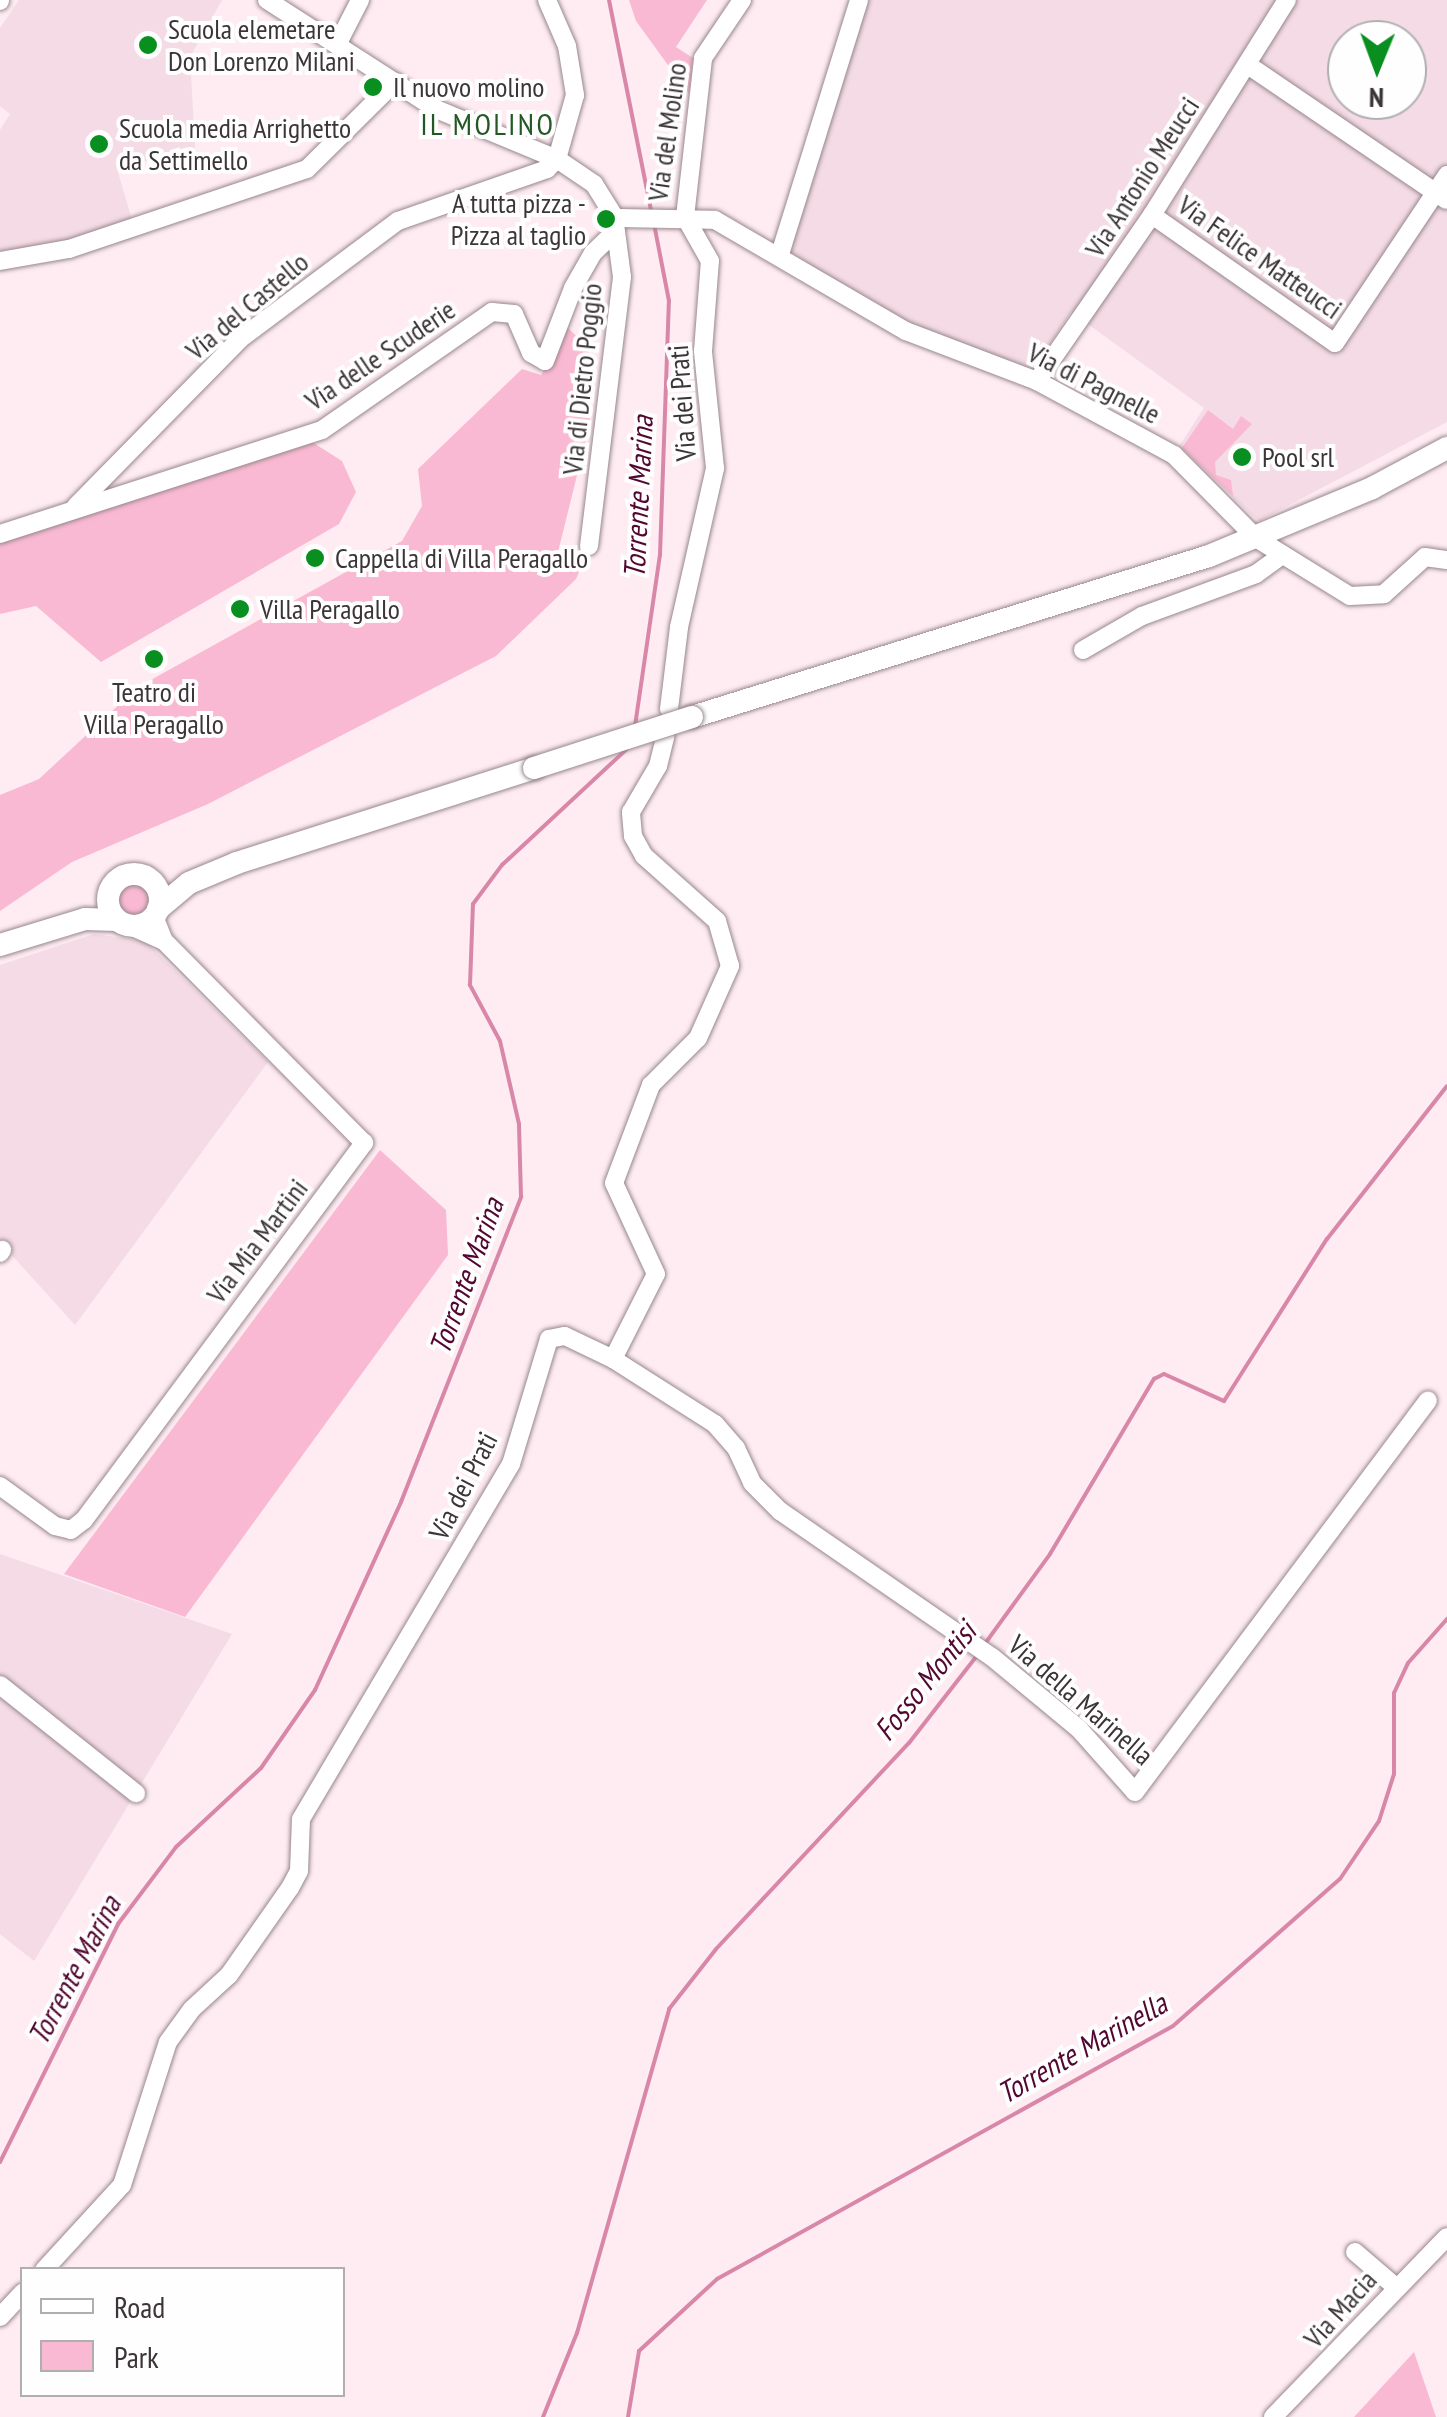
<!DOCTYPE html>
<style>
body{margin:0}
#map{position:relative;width:1447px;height:2417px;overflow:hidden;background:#feecf2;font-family:"PT Sans Narrow",sans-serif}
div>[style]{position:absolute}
.built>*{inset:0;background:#f4dbe5}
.green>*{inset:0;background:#fab9d2}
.round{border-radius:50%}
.stream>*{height:4px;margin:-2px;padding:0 2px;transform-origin:2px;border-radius:2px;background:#d987a9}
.roads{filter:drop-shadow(0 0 2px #97878d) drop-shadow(0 0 2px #97878d)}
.minor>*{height:18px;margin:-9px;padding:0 9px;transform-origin:9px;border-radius:9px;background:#fff}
.major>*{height:22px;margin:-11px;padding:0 11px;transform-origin:11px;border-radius:11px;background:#fff}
.major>.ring{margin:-11px;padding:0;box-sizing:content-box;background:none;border:22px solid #fff;border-radius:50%}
.bridges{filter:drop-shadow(0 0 2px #97878d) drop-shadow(0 0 2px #97878d)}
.major-bridge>*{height:22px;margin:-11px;padding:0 11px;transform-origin:11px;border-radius:11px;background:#fff}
.dots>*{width:28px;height:28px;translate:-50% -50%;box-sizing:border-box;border:5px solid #fefefe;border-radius:50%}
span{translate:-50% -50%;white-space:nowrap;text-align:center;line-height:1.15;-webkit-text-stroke:8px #fefefe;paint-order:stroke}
.poi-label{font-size:28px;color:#3c3538}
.left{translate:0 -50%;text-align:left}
.right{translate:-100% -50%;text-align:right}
.street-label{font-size:28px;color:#3c3538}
.neighbourhood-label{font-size:30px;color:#235825;letter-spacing:2.5px}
.water-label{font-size:30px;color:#520730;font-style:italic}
.legend{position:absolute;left:20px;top:2267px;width:325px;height:130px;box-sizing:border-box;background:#fefefe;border:2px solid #b0aeaf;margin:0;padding:12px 18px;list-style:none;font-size:30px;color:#3c3538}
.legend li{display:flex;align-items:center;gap:20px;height:50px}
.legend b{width:50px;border:2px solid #b0aeaf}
.north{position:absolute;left:1327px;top:20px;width:100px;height:100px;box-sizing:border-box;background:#fefefe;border:2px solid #b0aeaf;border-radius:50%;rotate:181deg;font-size:28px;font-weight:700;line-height:40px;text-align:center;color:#3c3538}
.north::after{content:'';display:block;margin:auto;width:35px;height:45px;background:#088f1f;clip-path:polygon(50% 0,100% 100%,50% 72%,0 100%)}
</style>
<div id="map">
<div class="built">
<i style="clip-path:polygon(19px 0,222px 0,190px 57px,195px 148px,117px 169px,132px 220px,66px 244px,0 255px,0 130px,10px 114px,0 106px,0 28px)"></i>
<i style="clip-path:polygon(evenodd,867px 0,1447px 0,1447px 422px,1259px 521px,1178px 448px,1204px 408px,1071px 312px,1033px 370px,902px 323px,787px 250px,867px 0,1347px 40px,1407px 40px,1407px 100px,1347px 100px,1347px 40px)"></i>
<i style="clip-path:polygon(94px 934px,145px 941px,268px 1062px,75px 1325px,0 1242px,0 965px)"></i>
<i style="clip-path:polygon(0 1554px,232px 1634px,34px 1961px,0 1934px)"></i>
</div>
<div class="green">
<i style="clip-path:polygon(629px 0,707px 0,676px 47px,693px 58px,689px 94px,636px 21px)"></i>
<i style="clip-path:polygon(568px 328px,589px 348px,590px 423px,557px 556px,579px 572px,576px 579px,496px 656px,208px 804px,72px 862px,0 911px,0 795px,39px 779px,138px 687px,402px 541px,422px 506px,418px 469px,522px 369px,541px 375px)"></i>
<i style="clip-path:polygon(1208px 410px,1233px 429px,1241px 416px,1252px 424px,1215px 462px,1216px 475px,1231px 480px,1233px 496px,1182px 448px)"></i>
<i style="clip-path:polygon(312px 442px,342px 461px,356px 492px,339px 524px,101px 662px,36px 606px,0 614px,0 542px)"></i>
<i class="round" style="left:113px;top:879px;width:40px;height:40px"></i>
<i style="clip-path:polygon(380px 1150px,446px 1210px,448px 1255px,185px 1617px,64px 1574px)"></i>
<i style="clip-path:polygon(1414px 2352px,1436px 2417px,1354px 2417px)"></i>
</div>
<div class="stream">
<i style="left:609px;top:0;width:219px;rotate:78.7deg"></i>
<i style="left:635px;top:726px;width:173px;rotate:-81.7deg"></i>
<i style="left:660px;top:555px;width:114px;rotate:-88deg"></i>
<i style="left:664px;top:441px;width:140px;rotate:-88deg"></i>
<i style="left:669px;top:301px;width:78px;rotate:-101deg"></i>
<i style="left:984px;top:1645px;width:112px;rotate:-54deg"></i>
<i style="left:1050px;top:1554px;width:204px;rotate:-59.3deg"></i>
<i style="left:1154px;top:1379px;width:11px;rotate:-27deg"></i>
<i style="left:1164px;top:1374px;width:66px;rotate:24.2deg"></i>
<i style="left:1224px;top:1401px;width:192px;rotate:-57.6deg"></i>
<i style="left:1327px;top:1239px;width:194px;rotate:-51.9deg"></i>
<i style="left:0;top:2162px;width:266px;rotate:-63.6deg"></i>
<i style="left:118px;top:1924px;width:96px;rotate:-53deg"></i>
<i style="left:176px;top:1847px;width:116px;rotate:-42.9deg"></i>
<i style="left:261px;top:1768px;width:95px;rotate:-55.3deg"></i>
<i style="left:315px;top:1690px;width:207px;rotate:-65.4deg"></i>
<i style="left:401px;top:1502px;width:328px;rotate:-68.5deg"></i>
<i style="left:521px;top:1197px;width:73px;rotate:-91.6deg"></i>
<i style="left:519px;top:1124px;width:85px;rotate:-102.9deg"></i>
<i style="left:500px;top:1041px;width:64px;rotate:-118.2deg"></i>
<i style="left:470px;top:985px;width:81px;rotate:-87.9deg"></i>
<i style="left:473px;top:904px;width:49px;rotate:-53.4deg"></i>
<i style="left:502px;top:865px;width:171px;rotate:-42.9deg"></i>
<i style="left:543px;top:2417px;width:91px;rotate:-68deg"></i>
<i style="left:577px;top:2333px;width:337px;rotate:-74.1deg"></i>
<i style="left:669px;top:2009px;width:76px;rotate:-51.9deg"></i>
<i style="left:716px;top:1949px;width:282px;rotate:-46.9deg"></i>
<i style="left:909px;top:1743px;width:114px;rotate:-52.1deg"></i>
<i style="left:628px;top:2417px;width:67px;rotate:-80.5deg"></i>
<i style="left:639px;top:2351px;width:106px;rotate:-42.7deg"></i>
<i style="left:717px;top:2279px;width:521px;rotate:-29.02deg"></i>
<i style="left:1173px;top:2026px;width:222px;rotate:-41.4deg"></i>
<i style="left:1340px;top:1879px;width:70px;rotate:-56.1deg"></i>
<i style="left:1379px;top:1821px;width:49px;rotate:-72.3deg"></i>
<i style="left:1394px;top:1774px;width:81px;rotate:-90deg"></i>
<i style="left:1394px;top:1693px;width:33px;rotate:-65deg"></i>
<i style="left:1408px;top:1663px;width:59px;rotate:-48.4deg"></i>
</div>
<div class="roads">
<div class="minor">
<i style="left:267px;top:0;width:201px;rotate:32.8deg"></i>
<i style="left:436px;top:109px;width:131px;rotate:22.5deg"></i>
<i style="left:557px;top:159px;width:45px;rotate:34deg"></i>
<i style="left:594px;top:184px;width:40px;rotate:58deg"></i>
<i style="left:547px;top:0;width:50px;rotate:66.5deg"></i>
<i style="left:567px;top:46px;width:50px;rotate:80.7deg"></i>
<i style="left:575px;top:95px;width:66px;rotate:105.7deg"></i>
<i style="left:0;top:1px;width:1px;rotate:-90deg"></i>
<i style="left:337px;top:45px;width:51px;rotate:-62.9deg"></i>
<i style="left:1248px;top:65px;width:240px;rotate:34.2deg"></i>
<i style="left:1152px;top:215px;width:223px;rotate:35deg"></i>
<i style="left:1335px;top:343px;width:202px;rotate:-56.3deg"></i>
<i style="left:685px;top:217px;width:160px;rotate:-83.5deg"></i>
<i style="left:703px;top:58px;width:70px;rotate:-56.1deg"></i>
<i style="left:615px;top:218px;width:100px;rotate:1.1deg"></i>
<i style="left:715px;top:220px;width:221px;rotate:30.2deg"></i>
<i style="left:906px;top:331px;width:140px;rotate:20.9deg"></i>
<i style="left:1037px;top:381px;width:156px;rotate:28.4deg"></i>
<i style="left:1174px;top:455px;width:117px;rotate:45.3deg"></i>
<i style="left:1256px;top:538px;width:110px;rotate:31.7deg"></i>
<i style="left:1350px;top:596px;width:34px;rotate:-3deg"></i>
<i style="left:1384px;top:594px;width:55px;rotate:-42.1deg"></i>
<i style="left:1425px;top:557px;width:22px;rotate:8deg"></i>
<i style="left:780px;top:254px;width:266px;rotate:-72.7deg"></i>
<i style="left:0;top:261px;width:70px;rotate:-9.9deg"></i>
<i style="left:69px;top:249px;width:251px;rotate:-18.6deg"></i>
<i style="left:307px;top:169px;width:124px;rotate:-44.7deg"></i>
<i style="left:1037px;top:381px;width:202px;rotate:-55.3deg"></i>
<i style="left:1152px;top:215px;width:254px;rotate:-57.9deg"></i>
<i style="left:76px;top:506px;width:234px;rotate:-45.5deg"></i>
<i style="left:240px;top:339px;width:197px;rotate:-36.8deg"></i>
<i style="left:398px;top:221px;width:158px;rotate:-19.2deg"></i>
<i style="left:547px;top:169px;width:14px;rotate:-45deg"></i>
<i style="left:0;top:534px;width:338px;rotate:-17.9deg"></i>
<i style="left:322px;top:430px;width:207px;rotate:-34.8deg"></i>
<i style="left:492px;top:312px;width:22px;rotate:5deg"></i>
<i style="left:514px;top:314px;width:43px;rotate:66.4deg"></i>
<i style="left:531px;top:353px;width:16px;rotate:30deg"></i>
<i style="left:545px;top:361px;width:78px;rotate:-69deg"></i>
<i style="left:573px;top:288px;width:40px;rotate:-60.3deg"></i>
<i style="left:593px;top:253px;width:30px;rotate:-44deg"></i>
<i style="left:589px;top:546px;width:271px;rotate:-83deg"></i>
<i style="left:622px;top:277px;width:53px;rotate:-97.5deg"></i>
<i style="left:1083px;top:650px;width:68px;rotate:-30deg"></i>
<i style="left:1142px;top:616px;width:121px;rotate:-20.2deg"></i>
<i style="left:1256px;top:574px;width:31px;rotate:-36deg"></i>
<i style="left:669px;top:709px;width:83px;rotate:-83deg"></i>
<i style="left:679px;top:627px;width:163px;rotate:-77.2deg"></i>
<i style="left:715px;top:468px;width:118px;rotate:-95.9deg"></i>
<i style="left:703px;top:351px;width:90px;rotate:-85.6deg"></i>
<i style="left:710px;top:261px;width:51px;rotate:-119.6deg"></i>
<i style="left:128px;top:925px;width:39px;rotate:24deg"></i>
<i style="left:0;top:1253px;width:4px;rotate:-56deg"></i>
<i style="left:613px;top:1359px;width:95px;rotate:-63.2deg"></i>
<i style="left:656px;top:1274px;width:100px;rotate:-114.8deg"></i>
<i style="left:614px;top:1183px;width:105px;rotate:-69.3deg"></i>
<i style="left:651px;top:1085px;width:66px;rotate:-45deg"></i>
<i style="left:698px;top:1038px;width:79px;rotate:-66deg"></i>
<i style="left:730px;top:966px;width:47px;rotate:-106.1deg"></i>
<i style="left:717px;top:921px;width:98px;rotate:-138.3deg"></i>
<i style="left:644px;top:856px;width:23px;rotate:-119deg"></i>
<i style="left:633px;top:836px;width:24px;rotate:-95deg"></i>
<i style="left:631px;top:812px;width:53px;rotate:-59.6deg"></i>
<i style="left:658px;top:766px;width:30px;rotate:-76deg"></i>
<i style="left:0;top:1486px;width:68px;rotate:36deg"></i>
<i style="left:55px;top:1526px;width:16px;rotate:14deg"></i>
<i style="left:71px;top:1530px;width:16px;rotate:-38deg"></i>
<i style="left:84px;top:1520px;width:470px;rotate:-53.4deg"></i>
<i style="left:364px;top:1143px;width:284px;rotate:-134.7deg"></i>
<i style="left:164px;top:941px;width:27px;rotate:-112deg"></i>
<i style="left:0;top:1685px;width:174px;rotate:38.5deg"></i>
<i style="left:1355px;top:2252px;width:55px;rotate:40.6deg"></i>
<i style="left:44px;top:2270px;width:115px;rotate:-47.5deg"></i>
<i style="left:122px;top:2185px;width:150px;rotate:-72.2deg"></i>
<i style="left:168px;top:2042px;width:41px;rotate:-54deg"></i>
<i style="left:192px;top:2009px;width:50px;rotate:-42.6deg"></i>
<i style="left:229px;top:1975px;width:106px;rotate:-55deg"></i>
<i style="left:290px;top:1888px;width:19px;rotate:-62deg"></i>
<i style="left:299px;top:1871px;width:52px;rotate:-87.8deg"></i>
<i style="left:301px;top:1819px;width:412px;rotate:-59.4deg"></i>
<i style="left:511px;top:1464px;width:131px;rotate:-73.1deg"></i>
<i style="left:549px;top:1339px;width:16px;rotate:-11deg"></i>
<i style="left:565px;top:1336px;width:53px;rotate:25.6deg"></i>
<i style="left:613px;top:1359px;width:121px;rotate:32.5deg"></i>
<i style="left:715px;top:1424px;width:32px;rotate:49deg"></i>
<i style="left:736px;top:1448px;width:38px;rotate:65deg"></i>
<i style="left:752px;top:1483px;width:40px;rotate:45deg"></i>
<i style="left:780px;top:1511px;width:257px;rotate:34.6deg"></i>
<i style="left:992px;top:1657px;width:113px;rotate:39.6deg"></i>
<i style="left:1079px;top:1729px;width:84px;rotate:48.4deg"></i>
<i style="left:1135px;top:1792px;width:489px;rotate:-53.2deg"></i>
<i style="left:0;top:2317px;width:33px;rotate:-47deg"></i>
<i style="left:1273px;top:2417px;width:250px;rotate:-46deg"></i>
</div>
<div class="major">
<i style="left:692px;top:717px;width:541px;rotate:-17.3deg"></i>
<i style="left:1209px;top:556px;width:177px;rotate:-22.6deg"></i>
<i style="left:1372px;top:488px;width:85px;rotate:-28.1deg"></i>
<i class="ring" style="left:108px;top:874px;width:30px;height:30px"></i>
<i style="left:158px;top:909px;width:40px;rotate:-40deg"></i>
<i style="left:189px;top:883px;width:52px;rotate:-22.6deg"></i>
<i style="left:237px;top:863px;width:312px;rotate:-17.7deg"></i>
<i style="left:0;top:945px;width:89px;rotate:-17deg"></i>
<i style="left:85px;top:919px;width:32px;rotate:2deg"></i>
</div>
</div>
<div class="bridges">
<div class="major-bridge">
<i style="left:534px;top:768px;width:166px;rotate:-17.9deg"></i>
</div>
</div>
<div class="dots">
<i style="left:148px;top:45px;background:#088f1f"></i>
<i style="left:373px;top:87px;background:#088f1f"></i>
<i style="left:99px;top:144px;background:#088f1f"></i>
<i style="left:606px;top:219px;background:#088f1f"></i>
<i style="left:1242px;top:457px;background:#088f1f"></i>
<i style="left:315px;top:558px;background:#088f1f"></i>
<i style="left:240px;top:609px;background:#088f1f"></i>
<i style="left:154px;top:659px;background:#088f1f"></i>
</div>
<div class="poi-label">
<span class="left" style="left:168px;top:45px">Scuola elemetare<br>Don Lorenzo Milani</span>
<span class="left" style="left:393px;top:87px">Il nuovo molino</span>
<span class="left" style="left:119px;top:144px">Scuola media Arrighetto<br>da Settimello</span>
<span class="right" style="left:586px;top:219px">A tutta pizza -<br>Pizza al taglio</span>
<span class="left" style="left:1262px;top:457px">Pool srl</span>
<span class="left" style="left:335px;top:558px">Cappella di Villa Peragallo</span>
<span class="left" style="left:260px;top:609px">Villa Peragallo</span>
<span style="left:154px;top:708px">Teatro di<br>Villa Peragallo</span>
</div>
<div class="street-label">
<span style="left:667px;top:132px;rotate:-82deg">Via del Molino</span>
<span style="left:1142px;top:177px;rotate:-57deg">Via Antonio Meucci</span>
<span style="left:1260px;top:257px;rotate:35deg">Via Felice Matteucci</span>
<span style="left:247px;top:306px;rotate:-40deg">Via del Castello</span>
<span style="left:380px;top:355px;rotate:-34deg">Via delle Scuderie</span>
<span style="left:582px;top:379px;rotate:-84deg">Via di Dietro Poggio</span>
<span style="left:1094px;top:383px;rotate:27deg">Via di Pagnelle</span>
<span style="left:682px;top:403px;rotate:-94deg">Via dei Prati</span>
<span style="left:257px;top:1241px;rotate:-53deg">Via Mia Martini</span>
<span style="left:463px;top:1486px;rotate:-63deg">Via dei Prati</span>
<span style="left:1081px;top:1700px;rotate:41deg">Via della Marinella</span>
<span style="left:1340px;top:2309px;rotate:-48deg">Via Macia</span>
</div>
<div class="neighbourhood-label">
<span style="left:488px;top:124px">IL MOLINO</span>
</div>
<div class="water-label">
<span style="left:638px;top:497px;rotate:-87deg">Torrente Marina</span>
<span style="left:466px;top:1276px;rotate:-70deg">Torrente Marina</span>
<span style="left:925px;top:1681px;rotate:-51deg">Fosso Montisi</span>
<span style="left:74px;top:1970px;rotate:-62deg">Torrente Marina</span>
<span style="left:1082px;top:2048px;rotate:-30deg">Torrente Marinella</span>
</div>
<ul class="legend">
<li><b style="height:12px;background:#fff"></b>Road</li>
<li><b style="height:28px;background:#fab9d2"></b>Park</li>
</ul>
<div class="north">N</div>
</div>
